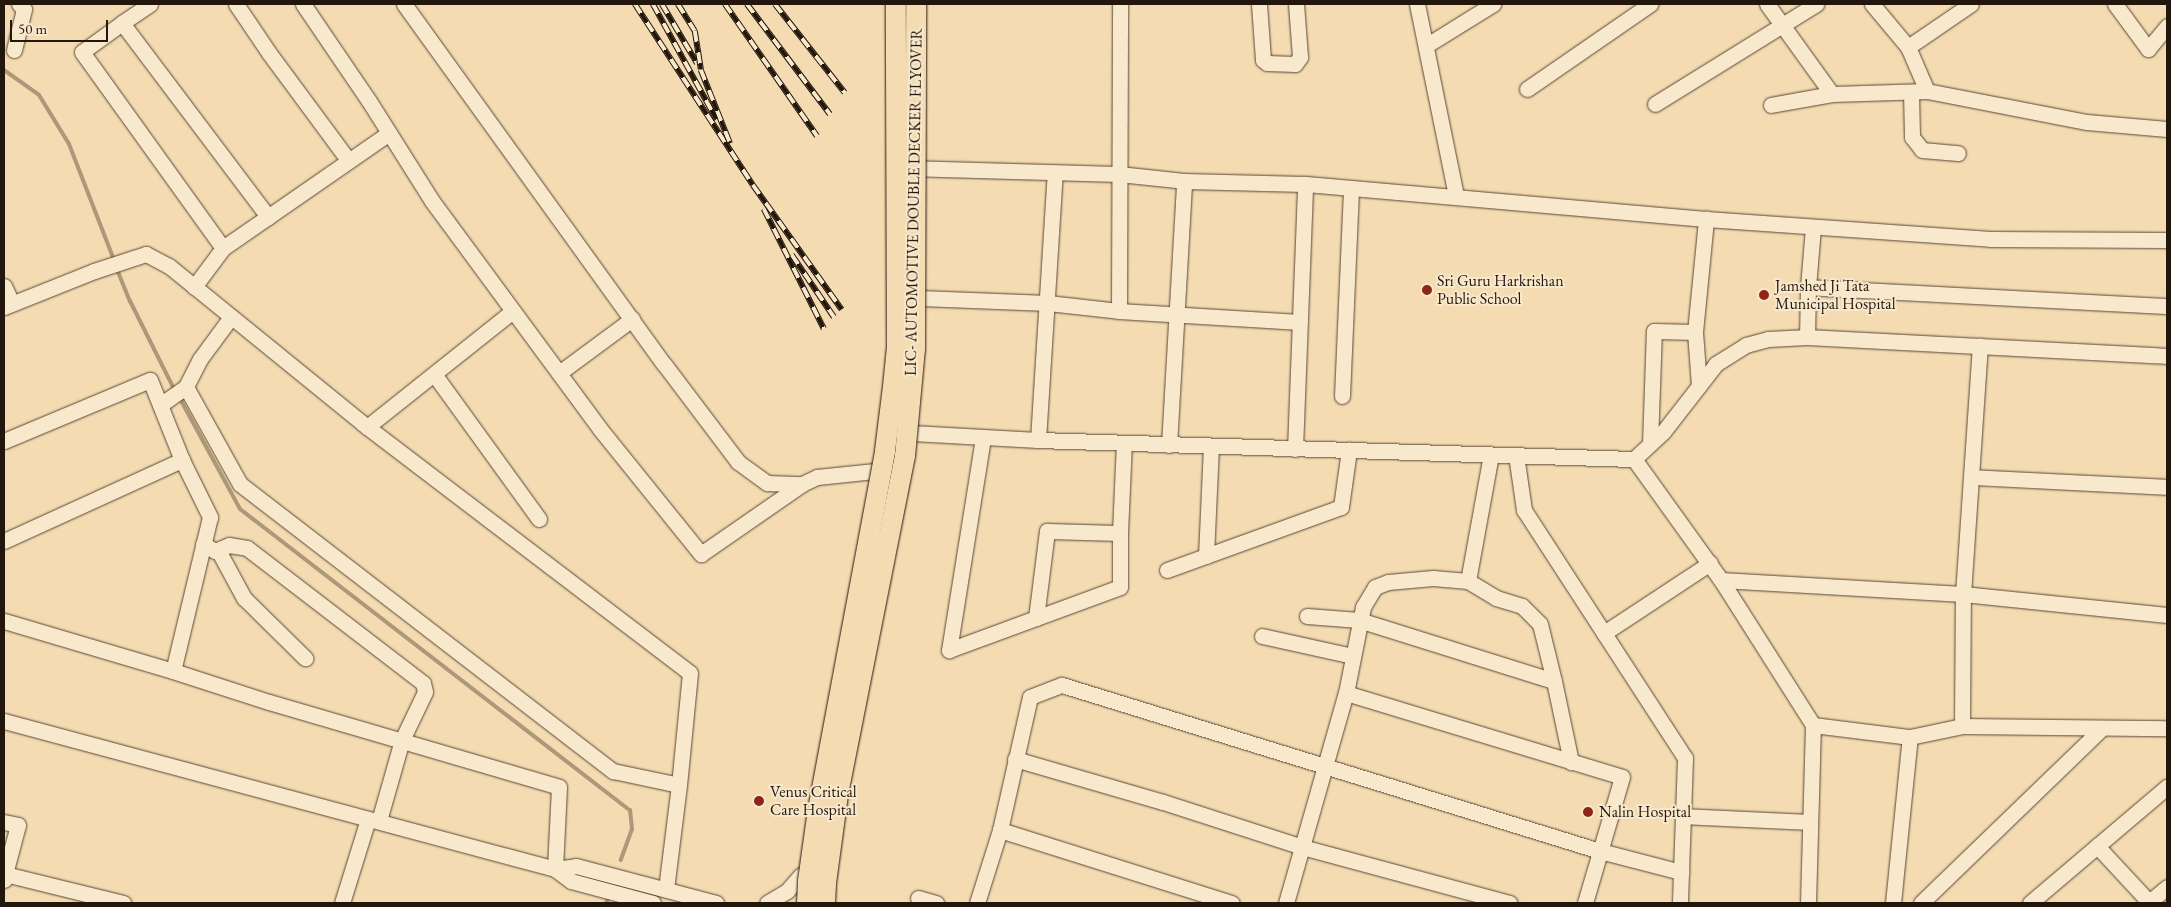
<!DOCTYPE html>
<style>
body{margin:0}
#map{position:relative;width:2171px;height:907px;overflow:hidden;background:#f4dbb1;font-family:"EB Garamond",serif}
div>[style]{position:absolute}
.stream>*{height:4px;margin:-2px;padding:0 2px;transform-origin:2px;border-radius:2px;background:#ad9879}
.roads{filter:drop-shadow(0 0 1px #574736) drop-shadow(0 0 1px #574736)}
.minor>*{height:15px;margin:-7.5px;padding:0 7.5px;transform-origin:7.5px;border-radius:7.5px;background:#f8e8cc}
.rail>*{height:5.5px;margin-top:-2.75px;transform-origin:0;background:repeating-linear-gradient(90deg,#f8e8cc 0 11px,#23160d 0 22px);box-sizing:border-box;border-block:1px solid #23160d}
.bridges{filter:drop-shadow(0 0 1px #23160d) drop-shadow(0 0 1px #23160d)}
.major-bridge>*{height:20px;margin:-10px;padding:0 10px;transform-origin:10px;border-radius:10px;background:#f4dbb1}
.dots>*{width:14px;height:14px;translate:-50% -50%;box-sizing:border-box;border:2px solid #f8e8cc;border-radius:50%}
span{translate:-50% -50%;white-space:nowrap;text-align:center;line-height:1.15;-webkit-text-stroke:4px #f8e8cc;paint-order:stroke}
.street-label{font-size:16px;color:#23160d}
.poi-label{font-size:16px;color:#23160d}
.left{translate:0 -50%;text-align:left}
.frame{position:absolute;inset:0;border:5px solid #23160d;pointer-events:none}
.scale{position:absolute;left:10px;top:20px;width:98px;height:22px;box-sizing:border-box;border:2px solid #23160d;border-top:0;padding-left:6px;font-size:15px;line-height:18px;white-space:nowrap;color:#23160d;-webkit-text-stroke:4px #f8e8cc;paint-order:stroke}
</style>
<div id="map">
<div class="stream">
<i style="left:4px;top:70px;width:43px;rotate:35.5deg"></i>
<i style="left:39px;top:95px;width:57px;rotate:58.5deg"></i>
<i style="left:69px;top:144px;width:124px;rotate:68.8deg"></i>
<i style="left:116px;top:267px;width:37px;rotate:68deg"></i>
<i style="left:130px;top:301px;width:101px;rotate:63.4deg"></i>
<i style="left:179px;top:397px;width:128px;rotate:61.4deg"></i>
<i style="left:240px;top:509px;width:493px;rotate:37.7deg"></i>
<i style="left:630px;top:810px;width:19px;rotate:84deg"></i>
<i style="left:632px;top:829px;width:33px;rotate:110deg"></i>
<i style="left:606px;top:903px;width:7px;rotate:-63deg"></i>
</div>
<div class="roads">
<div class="minor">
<i style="left:150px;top:4px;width:34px;rotate:146deg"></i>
<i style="left:122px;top:23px;width:243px;rotate:53deg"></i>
<i style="left:236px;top:4px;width:59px;rotate:56deg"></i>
<i style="left:269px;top:53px;width:134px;rotate:53.5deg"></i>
<i style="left:303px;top:4px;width:117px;rotate:55.8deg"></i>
<i style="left:369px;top:101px;width:118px;rotate:57.8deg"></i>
<i style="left:432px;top:201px;width:283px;rotate:53.6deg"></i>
<i style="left:600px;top:429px;width:161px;rotate:51.1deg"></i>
<i style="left:701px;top:554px;width:123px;rotate:-34.7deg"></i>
<i style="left:404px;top:4px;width:444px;rotate:54.2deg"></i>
<i style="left:664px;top:364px;width:123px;rotate:52.9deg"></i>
<i style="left:738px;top:462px;width:36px;rotate:36deg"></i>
<i style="left:767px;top:483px;width:35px;rotate:2deg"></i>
<i style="left:802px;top:484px;width:17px;rotate:-25deg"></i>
<i style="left:817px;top:477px;width:58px;rotate:-5.9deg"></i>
<i style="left:1259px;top:4px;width:56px;rotate:85.9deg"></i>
<i style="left:1263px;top:60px;width:5px;rotate:37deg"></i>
<i style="left:1267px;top:63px;width:28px;rotate:2deg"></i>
<i style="left:1295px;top:64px;width:9px;rotate:-54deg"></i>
<i style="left:1300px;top:57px;width:53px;rotate:-94.3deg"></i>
<i style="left:1417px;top:4px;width:196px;rotate:78.5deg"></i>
<i style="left:1767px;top:4px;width:111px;rotate:54.2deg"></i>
<i style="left:1832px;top:94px;width:62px;rotate:169.8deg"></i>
<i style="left:1872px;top:4px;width:56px;rotate:50.1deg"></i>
<i style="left:1908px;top:47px;width:76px;rotate:-34.3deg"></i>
<i style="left:2115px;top:4px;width:56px;rotate:53.7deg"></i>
<i style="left:2148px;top:49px;width:30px;rotate:-50deg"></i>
<i style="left:122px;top:23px;width:49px;rotate:144.1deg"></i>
<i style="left:82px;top:52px;width:241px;rotate:54.3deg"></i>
<i style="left:1427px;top:45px;width:78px;rotate:-31.8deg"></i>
<i style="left:14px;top:50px;width:42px;rotate:-76.3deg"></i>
<i style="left:24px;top:9px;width:7px;rotate:-135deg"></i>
<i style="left:1527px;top:89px;width:150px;rotate:-34.6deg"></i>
<i style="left:1927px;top:91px;width:163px;rotate:11deg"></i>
<i style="left:2087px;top:122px;width:80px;rotate:5deg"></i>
<i style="left:1911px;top:92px;width:45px;rotate:88.7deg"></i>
<i style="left:1912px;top:137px;width:16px;rotate:52deg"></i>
<i style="left:1922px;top:150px;width:36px;rotate:5deg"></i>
<i style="left:1832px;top:94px;width:95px;rotate:-1.8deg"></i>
<i style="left:1927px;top:91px;width:48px;rotate:-113.4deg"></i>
<i style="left:1655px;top:104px;width:190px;rotate:-31.8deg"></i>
<i style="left:906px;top:168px;width:213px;rotate:1.6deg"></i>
<i style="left:1119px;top:174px;width:65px;rotate:6.1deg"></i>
<i style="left:1184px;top:181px;width:121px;rotate:1.4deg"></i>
<i style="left:1305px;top:184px;width:403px;rotate:5deg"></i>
<i style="left:1706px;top:219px;width:285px;rotate:4deg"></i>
<i style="left:1990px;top:239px;width:177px;rotate:0.3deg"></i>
<i style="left:4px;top:286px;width:19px;rotate:65deg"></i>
<i style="left:194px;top:287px;width:49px;rotate:-53.4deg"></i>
<i style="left:223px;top:248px;width:202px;rotate:-34.7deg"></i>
<i style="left:1808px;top:287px;width:60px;rotate:-85.2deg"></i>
<i style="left:920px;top:298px;width:128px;rotate:2.2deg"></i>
<i style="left:1048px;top:303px;width:71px;rotate:6.4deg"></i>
<i style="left:1119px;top:311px;width:181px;rotate:3.5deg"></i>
<i style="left:2167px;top:306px;width:360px;rotate:-177deg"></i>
<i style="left:1808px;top:287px;width:50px;rotate:91.1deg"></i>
<i style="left:1807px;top:337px;width:39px;rotate:177deg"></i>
<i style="left:1768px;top:339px;width:23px;rotate:165deg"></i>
<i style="left:1746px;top:345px;width:36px;rotate:148deg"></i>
<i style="left:1716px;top:364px;width:86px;rotate:127.9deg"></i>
<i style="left:1663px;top:432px;width:40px;rotate:137deg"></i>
<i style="left:1634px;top:459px;width:149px;rotate:54.3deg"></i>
<i style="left:1721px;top:580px;width:242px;rotate:3.3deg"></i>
<i style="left:1963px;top:594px;width:205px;rotate:5.9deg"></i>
<i style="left:4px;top:307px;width:97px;rotate:-21.8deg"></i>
<i style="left:94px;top:271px;width:55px;rotate:-18.1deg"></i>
<i style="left:146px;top:254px;width:26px;rotate:28deg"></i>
<i style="left:169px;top:266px;width:249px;rotate:39.1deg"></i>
<i style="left:362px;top:423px;width:412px;rotate:37.3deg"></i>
<i style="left:690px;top:673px;width:113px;rotate:95.6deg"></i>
<i style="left:679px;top:785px;width:105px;rotate:97.1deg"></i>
<i style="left:1119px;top:311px;width:307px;rotate:-89.8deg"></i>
<i style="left:231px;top:317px;width:52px;rotate:126.4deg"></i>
<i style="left:200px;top:359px;width:31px;rotate:117deg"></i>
<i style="left:186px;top:387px;width:111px;rotate:60.9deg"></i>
<i style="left:240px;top:484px;width:471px;rotate:37.6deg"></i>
<i style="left:613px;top:771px;width:67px;rotate:12deg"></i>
<i style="left:1695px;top:332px;width:114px;rotate:-84.4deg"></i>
<i style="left:1807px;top:337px;width:361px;rotate:3deg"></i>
<i style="left:559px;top:373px;width:91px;rotate:-36.5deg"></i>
<i style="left:434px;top:374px;width:179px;rotate:54.1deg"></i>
<i style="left:1342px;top:396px;width:208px;rotate:-87.5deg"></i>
<i style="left:160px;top:405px;width:32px;rotate:-35deg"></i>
<i style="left:367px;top:427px;width:186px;rotate:-38.5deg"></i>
<i style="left:912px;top:433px;width:126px;rotate:3.2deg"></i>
<i style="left:1038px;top:440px;width:596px;rotate:1.83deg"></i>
<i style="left:983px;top:438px;width:215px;rotate:99.1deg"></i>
<i style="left:949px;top:650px;width:182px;rotate:-20.2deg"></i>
<i style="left:1120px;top:587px;width:54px;rotate:-90deg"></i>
<i style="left:1120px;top:533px;width:90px;rotate:-87.5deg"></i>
<i style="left:1038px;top:440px;width:268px;rotate:-86.4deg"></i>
<i style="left:4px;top:441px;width:158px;rotate:-22.7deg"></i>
<i style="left:150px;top:380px;width:86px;rotate:68.2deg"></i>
<i style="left:1650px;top:444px;width:113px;rotate:-88deg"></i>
<i style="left:1654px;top:331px;width:41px;rotate:1.4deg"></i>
<i style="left:1695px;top:332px;width:53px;rotate:85.7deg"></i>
<i style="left:1169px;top:445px;width:264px;rotate:-86.7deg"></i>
<i style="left:1295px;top:449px;width:265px;rotate:-87.8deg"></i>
<i style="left:1516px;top:455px;width:56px;rotate:81.7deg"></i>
<i style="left:1524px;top:510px;width:296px;rotate:57deg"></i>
<i style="left:1685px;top:758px;width:145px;rotate:92deg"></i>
<i style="left:1971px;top:477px;width:196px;rotate:2.9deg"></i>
<i style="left:4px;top:541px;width:196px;rotate:-24.5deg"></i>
<i style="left:182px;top:460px;width:64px;rotate:63.8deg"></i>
<i style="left:210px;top:517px;width:158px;rotate:103.5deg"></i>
<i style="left:173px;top:671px;width:176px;rotate:-163.5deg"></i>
<i style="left:203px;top:544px;width:14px;rotate:30deg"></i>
<i style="left:215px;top:551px;width:15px;rotate:-23deg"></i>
<i style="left:229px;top:545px;width:18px;rotate:9deg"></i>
<i style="left:247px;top:548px;width:222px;rotate:37.5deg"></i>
<i style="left:423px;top:683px;width:9px;rotate:77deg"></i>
<i style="left:425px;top:692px;width:53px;rotate:115.6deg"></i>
<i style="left:402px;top:740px;width:84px;rotate:105.9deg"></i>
<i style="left:218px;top:550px;width:55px;rotate:61.6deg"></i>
<i style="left:244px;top:598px;width:86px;rotate:44.5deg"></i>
<i style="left:1206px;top:556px;width:110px;rotate:-87.4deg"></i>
<i style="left:1167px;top:570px;width:185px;rotate:-19.9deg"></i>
<i style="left:1341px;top:507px;width:58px;rotate:-82deg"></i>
<i style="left:1721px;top:580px;width:172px;rotate:57.6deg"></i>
<i style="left:1813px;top:725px;width:98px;rotate:7.1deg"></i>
<i style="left:1910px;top:737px;width:53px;rotate:-11.9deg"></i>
<i style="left:1962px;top:726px;width:205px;rotate:0.6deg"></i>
<i style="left:1468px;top:581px;width:33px;rotate:31deg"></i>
<i style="left:1496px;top:598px;width:27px;rotate:17deg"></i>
<i style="left:1522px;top:606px;width:25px;rotate:45deg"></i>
<i style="left:1540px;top:624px;width:59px;rotate:76.2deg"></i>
<i style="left:1554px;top:681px;width:83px;rotate:78.1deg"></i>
<i style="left:1307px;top:616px;width:52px;rotate:4.4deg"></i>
<i style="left:1359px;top:620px;width:204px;rotate:17.4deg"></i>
<i style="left:1036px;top:618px;width:88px;rotate:-82.8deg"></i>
<i style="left:1047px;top:531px;width:73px;rotate:1.6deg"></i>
<i style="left:1604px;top:633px;width:127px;rotate:-33.4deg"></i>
<i style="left:1262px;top:636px;width:93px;rotate:12.4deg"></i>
<i style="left:173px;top:671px;width:101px;rotate:17.9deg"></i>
<i style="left:269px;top:702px;width:302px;rotate:16.3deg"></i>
<i style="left:559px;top:787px;width:82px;rotate:92.8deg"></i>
<i style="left:1346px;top:693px;width:288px;rotate:16.9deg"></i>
<i style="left:1622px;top:777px;width:131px;rotate:106.4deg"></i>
<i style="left:4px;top:721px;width:571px;rotate:15.03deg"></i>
<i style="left:555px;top:869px;width:20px;rotate:37deg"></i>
<i style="left:571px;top:881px;width:85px;rotate:15deg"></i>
<i style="left:1962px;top:726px;width:132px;rotate:-89.6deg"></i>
<i style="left:1963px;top:594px;width:249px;rotate:-86.1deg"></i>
<i style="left:1015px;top:759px;width:154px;rotate:16.2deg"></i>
<i style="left:1163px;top:802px;width:146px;rotate:17.9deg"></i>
<i style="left:1302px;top:847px;width:215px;rotate:15.1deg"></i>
<i style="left:1683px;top:816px;width:125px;rotate:2.7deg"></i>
<i style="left:4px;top:822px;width:14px;rotate:12deg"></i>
<i style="left:18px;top:825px;width:51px;rotate:104.9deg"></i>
<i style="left:1000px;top:830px;width:136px;rotate:-77.3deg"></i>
<i style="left:1030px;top:697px;width:34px;rotate:-21deg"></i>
<i style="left:1062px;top:685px;width:563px;rotate:17.15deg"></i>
<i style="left:1600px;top:851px;width:84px;rotate:14.5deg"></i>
<i style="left:2097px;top:846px;width:78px;rotate:47.1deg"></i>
<i style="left:555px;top:869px;width:21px;rotate:-8deg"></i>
<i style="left:576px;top:866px;width:145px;rotate:14.8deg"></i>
<i style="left:4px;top:880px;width:6px;rotate:-81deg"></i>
<i style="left:5px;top:874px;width:122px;rotate:13.8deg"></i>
<i style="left:918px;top:898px;width:19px;rotate:16deg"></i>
<i style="left:342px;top:903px;width:88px;rotate:-72.8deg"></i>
<i style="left:767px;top:903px;width:23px;rotate:-31deg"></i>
<i style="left:787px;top:891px;width:21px;rotate:-49deg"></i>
<i style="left:977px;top:903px;width:77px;rotate:-72.5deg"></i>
<i style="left:1000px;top:830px;width:243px;rotate:17.5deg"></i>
<i style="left:1286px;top:903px;width:218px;rotate:-74.1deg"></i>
<i style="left:1346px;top:693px;width:88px;rotate:-78.8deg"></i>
<i style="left:1363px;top:607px;width:23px;rotate:-59deg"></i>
<i style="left:1375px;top:587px;width:14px;rotate:-21deg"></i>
<i style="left:1388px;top:582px;width:45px;rotate:-5.1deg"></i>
<i style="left:1433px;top:578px;width:35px;rotate:5deg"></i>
<i style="left:1468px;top:581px;width:128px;rotate:-79.7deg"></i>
<i style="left:1808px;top:903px;width:178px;rotate:-88.4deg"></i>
<i style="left:1893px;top:903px;width:167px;rotate:-84.2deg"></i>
<i style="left:1921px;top:903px;width:252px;rotate:-44deg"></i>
<i style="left:2030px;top:903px;width:180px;rotate:-40.3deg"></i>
<i style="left:2148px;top:903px;width:25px;rotate:-40deg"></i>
</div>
</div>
<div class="rail">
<i style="left:635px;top:4px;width:216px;rotate:56.9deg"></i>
<i style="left:753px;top:185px;width:153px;rotate:54.5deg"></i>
<i style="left:653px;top:4px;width:132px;rotate:61.1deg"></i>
<i style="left:662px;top:4px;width:69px;rotate:59.3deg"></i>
<i style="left:678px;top:4px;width:32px;rotate:58deg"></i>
<i style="left:695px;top:31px;width:39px;rotate:81deg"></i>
<i style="left:701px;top:70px;width:79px;rotate:68.3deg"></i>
<i style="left:725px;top:4px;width:161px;rotate:55.1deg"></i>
<i style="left:747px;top:4px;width:138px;rotate:53deg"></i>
<i style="left:775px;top:4px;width:113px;rotate:51.8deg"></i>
<i style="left:764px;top:209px;width:134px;rotate:63.4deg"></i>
<i style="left:792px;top:255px;width:75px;rotate:55.9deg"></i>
<i style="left:814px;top:903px;width:54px;rotate:-88.9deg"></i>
<i style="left:815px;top:849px;width:92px;rotate:-80.6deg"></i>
<i style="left:830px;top:758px;width:232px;rotate:-78.1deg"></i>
<i style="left:878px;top:531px;width:117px;rotate:-80.6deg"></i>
<i style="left:897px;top:416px;width:60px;rotate:-85.2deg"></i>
<i style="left:902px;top:356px;width:352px;rotate:-89.7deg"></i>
<i style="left:822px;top:903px;width:53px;rotate:-88.9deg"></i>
<i style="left:823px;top:850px;width:91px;rotate:-80.5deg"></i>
<i style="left:838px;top:760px;width:232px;rotate:-78.3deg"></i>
<i style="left:885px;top:533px;width:118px;rotate:-80.2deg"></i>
<i style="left:905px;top:417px;width:61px;rotate:-85.3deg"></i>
<i style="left:910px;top:356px;width:352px;rotate:-89.7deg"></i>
</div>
<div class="bridges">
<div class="major-bridge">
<i style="left:807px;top:903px;width:22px;rotate:-87deg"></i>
<i style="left:808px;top:881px;width:72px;rotate:-82deg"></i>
<i style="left:818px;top:810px;width:365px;rotate:-79.4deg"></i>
<i style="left:885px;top:451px;width:64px;rotate:-82.9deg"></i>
<i style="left:893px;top:387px;width:40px;rotate:-84.3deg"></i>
<i style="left:897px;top:347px;width:343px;rotate:-90.2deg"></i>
<i style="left:825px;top:903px;width:20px;rotate:-87deg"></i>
<i style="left:826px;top:883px;width:90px;rotate:-82.3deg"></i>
<i style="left:838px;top:794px;width:345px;rotate:-78.8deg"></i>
<i style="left:905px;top:456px;width:107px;rotate:-84.7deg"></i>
<i style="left:915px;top:349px;width:345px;rotate:-89.8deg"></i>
</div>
</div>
<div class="dots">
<i style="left:1427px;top:290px;background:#8f2418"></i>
<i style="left:1764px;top:295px;background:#8f2418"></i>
<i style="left:759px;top:801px;background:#8f2418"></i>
<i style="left:1588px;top:812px;background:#8f2418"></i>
</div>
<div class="street-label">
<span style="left:914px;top:202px;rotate:-89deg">LIC- AUTOMOTIVE DOUBLE DECKER FLYOVER</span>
</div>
<div class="poi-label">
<span class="left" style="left:1437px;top:290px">Sri Guru Harkrishan<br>Public School</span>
<span class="left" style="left:1775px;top:295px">Jamshed Ji Tata<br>Municipal Hospital</span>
<span class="left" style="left:770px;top:801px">Venus Critical<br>Care Hospital</span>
<span class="left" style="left:1599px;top:812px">Nalin Hospital</span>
</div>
<div class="frame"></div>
<div class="scale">50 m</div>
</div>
